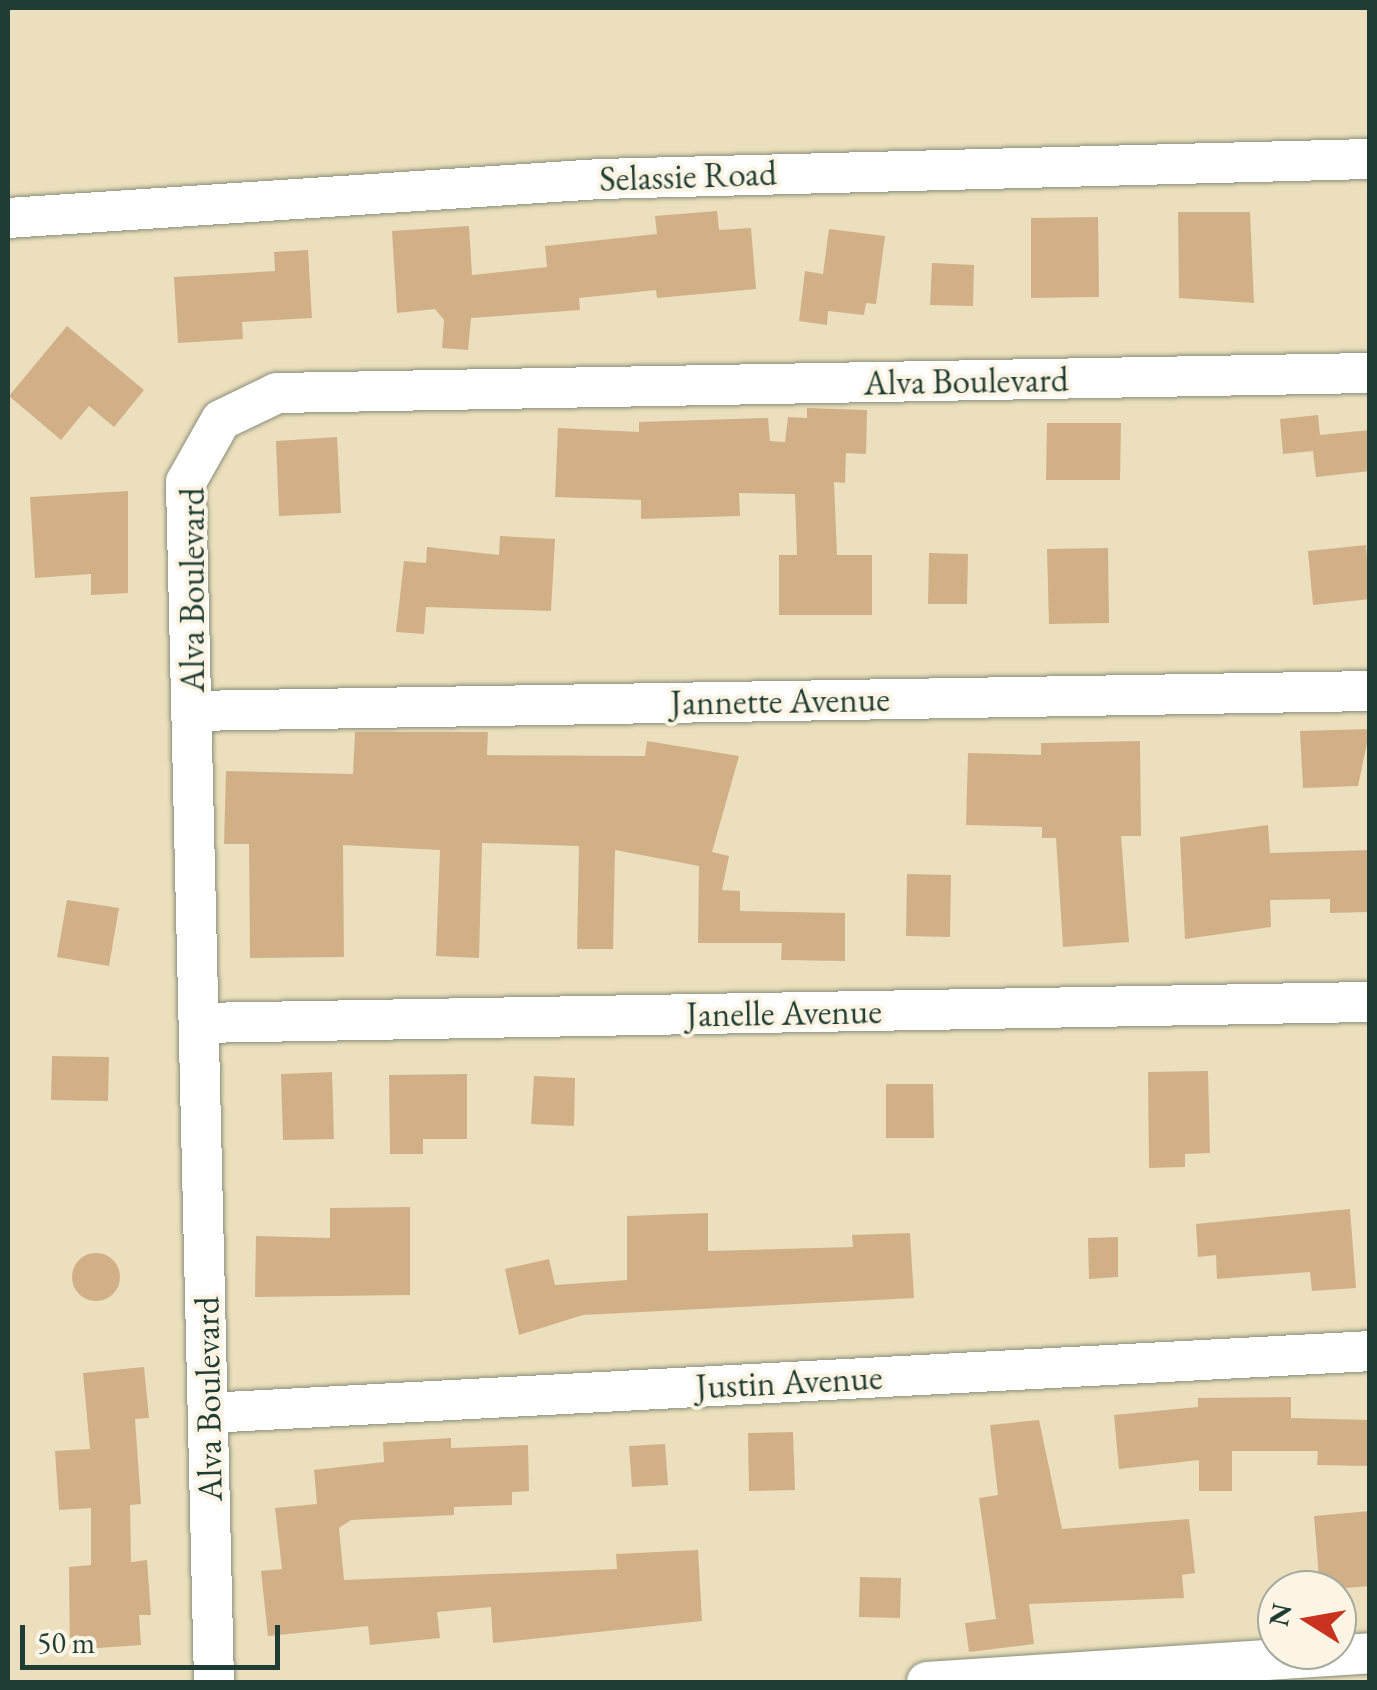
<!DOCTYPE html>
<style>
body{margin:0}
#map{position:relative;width:1377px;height:1690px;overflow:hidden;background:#ecdfbd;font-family:"EB Garamond",serif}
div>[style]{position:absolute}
.building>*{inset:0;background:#d1b088}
.round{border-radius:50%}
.roads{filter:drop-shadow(0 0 2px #868e78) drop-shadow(0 0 2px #868e78)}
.street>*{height:40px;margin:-20px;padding:0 20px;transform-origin:20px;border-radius:20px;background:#fff}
span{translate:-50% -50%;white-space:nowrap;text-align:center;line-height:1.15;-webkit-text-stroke:8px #fcf5e5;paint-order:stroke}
.street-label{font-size:35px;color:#1f3d34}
.frame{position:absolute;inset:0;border:10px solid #1f3d34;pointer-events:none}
.north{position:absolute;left:1257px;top:1570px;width:100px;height:100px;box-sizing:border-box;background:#fcf5e5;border:2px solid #a4ab9e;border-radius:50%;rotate:281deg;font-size:28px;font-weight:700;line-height:40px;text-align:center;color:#1f3d34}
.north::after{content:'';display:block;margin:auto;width:35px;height:45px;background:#c8321e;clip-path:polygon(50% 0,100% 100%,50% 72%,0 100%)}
.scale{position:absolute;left:20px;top:1625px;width:260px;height:45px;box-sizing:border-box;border:5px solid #1f3d34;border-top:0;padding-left:12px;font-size:30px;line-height:35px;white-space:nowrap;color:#1f3d34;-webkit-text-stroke:8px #fcf5e5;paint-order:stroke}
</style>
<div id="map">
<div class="building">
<i style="clip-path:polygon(717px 211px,719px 230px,751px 228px,756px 289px,657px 298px,656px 290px,579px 298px,580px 310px,471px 318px,468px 350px,442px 348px,444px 320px,435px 309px,397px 313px,392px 231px,469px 226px,472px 275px,547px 267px,545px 246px,657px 234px,655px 216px)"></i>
<i style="clip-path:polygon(1178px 212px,1250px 212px,1254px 303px,1179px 298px)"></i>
<i style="clip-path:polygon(1098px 217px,1099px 297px,1031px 298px,1031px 218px)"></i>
<i style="clip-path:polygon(829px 229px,885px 236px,876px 304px,866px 303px,864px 315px,828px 311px,827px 325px,799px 321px,805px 271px,823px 274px)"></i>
<i style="clip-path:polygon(308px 250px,312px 318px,242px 322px,243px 339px,178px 343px,174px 277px,275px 271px,274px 252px)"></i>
<i style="clip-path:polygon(932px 263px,974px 265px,973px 306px,930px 305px)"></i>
<i style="clip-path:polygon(67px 326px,144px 390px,114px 427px,89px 406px,61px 440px,9px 396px)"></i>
<i style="clip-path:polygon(807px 408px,867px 410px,866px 454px,846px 453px,845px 483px,834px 482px,837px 555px,872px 555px,872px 615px,779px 615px,779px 555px,797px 555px,795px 494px,739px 493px,740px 516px,641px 519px,641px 500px,555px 497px,558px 428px,639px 432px,639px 422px,768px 418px,770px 441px,785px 442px,788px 417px,807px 418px)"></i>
<i style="clip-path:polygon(1318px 415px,1320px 435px,1370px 430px,1370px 471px,1316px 477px,1313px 451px,1283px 454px,1280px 419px)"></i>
<i style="clip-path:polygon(1047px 423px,1121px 423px,1120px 480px,1046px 480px)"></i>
<i style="clip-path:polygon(337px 437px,341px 513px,279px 516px,276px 441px)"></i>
<i style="clip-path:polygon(128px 491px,128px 593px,91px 595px,91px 574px,35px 578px,30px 497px)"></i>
<i style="clip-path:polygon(500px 536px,555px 539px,551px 611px,426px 607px,424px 634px,396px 632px,404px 561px,426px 563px,427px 547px,499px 555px)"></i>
<i style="clip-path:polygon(1366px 545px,1370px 599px,1313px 605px,1308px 551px)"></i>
<i style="clip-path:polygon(1108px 548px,1109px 623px,1049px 624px,1047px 549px)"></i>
<i style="clip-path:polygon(929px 553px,968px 554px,967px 604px,928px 604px)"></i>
<i style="clip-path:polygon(1370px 729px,1358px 786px,1303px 788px,1300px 731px)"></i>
<i style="clip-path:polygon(355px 732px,488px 732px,487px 755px,645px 756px,647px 741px,739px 756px,712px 852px,729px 856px,722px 890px,740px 891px,740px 911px,845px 913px,845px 961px,781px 960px,782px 943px,698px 943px,699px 866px,615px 850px,613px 949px,577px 949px,579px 846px,482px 843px,479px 958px,436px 956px,440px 850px,343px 845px,344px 957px,250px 958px,249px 844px,224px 844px,226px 771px,353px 774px)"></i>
<i style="clip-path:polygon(1140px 741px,1141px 836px,1121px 836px,1129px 942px,1063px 947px,1056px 838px,1042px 838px,1042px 827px,966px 825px,968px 753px,1041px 755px,1041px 743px)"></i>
<i style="clip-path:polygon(1268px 825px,1270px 853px,1370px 850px,1370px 912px,1330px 913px,1330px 899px,1270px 900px,1271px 927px,1185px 939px,1180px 837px)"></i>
<i style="clip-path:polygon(907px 874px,951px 875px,950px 937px,906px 936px)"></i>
<i style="clip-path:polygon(67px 900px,119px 908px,109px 966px,57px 957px)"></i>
<i style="clip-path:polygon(52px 1056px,109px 1057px,108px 1101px,51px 1100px)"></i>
<i style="clip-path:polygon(1208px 1071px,1210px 1153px,1185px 1154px,1185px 1167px,1149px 1168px,1148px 1072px)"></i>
<i style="clip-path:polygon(332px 1072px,334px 1139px,283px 1140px,281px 1074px)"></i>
<i style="clip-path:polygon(467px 1074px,467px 1139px,423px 1139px,423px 1154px,390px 1154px,389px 1075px)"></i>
<i style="clip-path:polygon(534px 1076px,575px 1078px,574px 1126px,531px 1124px)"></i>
<i style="clip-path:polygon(886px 1084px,933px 1084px,934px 1138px,886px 1138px)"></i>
<i style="clip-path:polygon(410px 1207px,410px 1295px,255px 1297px,256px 1236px,330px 1238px,330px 1208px)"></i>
<i style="clip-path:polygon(1350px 1209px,1356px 1288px,1312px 1291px,1310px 1272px,1217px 1279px,1216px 1255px,1198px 1257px,1196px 1224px)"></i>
<i style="clip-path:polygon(708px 1213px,708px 1251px,853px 1247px,852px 1235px,910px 1233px,914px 1298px,583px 1315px,519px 1335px,505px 1269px,549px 1259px,555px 1285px,627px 1280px,627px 1216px)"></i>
<i style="clip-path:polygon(1118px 1237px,1118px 1277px,1089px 1279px,1088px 1238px)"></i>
<i class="round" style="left:72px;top:1253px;width:48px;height:48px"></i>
<i style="clip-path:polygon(144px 1367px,149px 1418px,135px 1419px,141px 1504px,130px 1505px,131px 1562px,147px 1560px,151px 1615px,139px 1615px,141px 1645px,70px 1650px,69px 1567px,91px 1565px,91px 1508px,59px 1510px,55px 1451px,90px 1449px,83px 1373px)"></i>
<i style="clip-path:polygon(1291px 1397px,1291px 1418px,1370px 1420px,1370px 1466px,1317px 1465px,1318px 1451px,1232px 1451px,1232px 1491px,1199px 1491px,1199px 1460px,1119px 1469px,1114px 1415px,1198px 1407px,1198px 1398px)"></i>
<i style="clip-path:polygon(1039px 1420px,1062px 1529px,1189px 1519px,1195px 1573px,1182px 1575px,1184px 1598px,1029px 1604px,1034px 1644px,969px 1652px,965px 1623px,996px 1619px,979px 1498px,998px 1495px,990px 1425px)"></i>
<i style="clip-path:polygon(793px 1432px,795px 1490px,749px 1491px,748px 1433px)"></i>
<i style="clip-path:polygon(451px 1438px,451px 1448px,528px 1445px,529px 1491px,512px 1492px,512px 1505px,454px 1507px,454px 1515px,351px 1520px,339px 1528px,344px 1580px,617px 1569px,616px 1554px,698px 1550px,702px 1621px,493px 1643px,491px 1607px,437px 1612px,440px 1638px,370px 1645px,368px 1626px,268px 1636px,261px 1571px,282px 1569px,275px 1508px,317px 1504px,314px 1470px,384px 1462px,383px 1442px)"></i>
<i style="clip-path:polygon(665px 1444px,668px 1485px,632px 1487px,629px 1446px)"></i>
<i style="clip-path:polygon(1370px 1511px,1370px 1586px,1320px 1590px,1314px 1516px)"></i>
<i style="clip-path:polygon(860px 1577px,901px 1578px,900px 1618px,859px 1617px)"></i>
</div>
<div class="roads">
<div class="street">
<i style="left:8px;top:218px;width:593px;rotate:-3.77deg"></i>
<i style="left:600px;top:179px;width:770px;rotate:-1.49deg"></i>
<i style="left:191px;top:711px;width:1179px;rotate:-0.97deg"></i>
<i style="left:199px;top:1023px;width:1171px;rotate:-1.03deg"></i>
<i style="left:208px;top:1413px;width:1164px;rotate:-3.05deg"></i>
<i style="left:214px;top:1682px;width:1200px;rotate:-91.34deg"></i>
<i style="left:186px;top:482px;width:71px;rotate:-60.6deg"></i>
<i style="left:221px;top:420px;width:62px;rotate:-25.7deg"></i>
<i style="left:277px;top:393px;width:1093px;rotate:-1.05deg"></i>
<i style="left:927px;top:1682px;width:444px;rotate:-3.7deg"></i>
</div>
</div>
<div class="street-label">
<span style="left:688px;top:176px;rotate:-2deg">Selassie Road</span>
<span style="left:966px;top:381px;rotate:-1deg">Alva Boulevard</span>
<span style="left:192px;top:590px;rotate:-90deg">Alva Boulevard</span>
<span style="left:780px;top:701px;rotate:-1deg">Jannette Avenue</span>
<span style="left:784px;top:1013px;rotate:-1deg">Janelle Avenue</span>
<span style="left:789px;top:1382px;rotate:-3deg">Justin Avenue</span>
<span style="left:208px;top:1399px;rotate:-91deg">Alva Boulevard</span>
</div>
<div class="frame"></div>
<div class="north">N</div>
<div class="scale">50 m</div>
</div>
